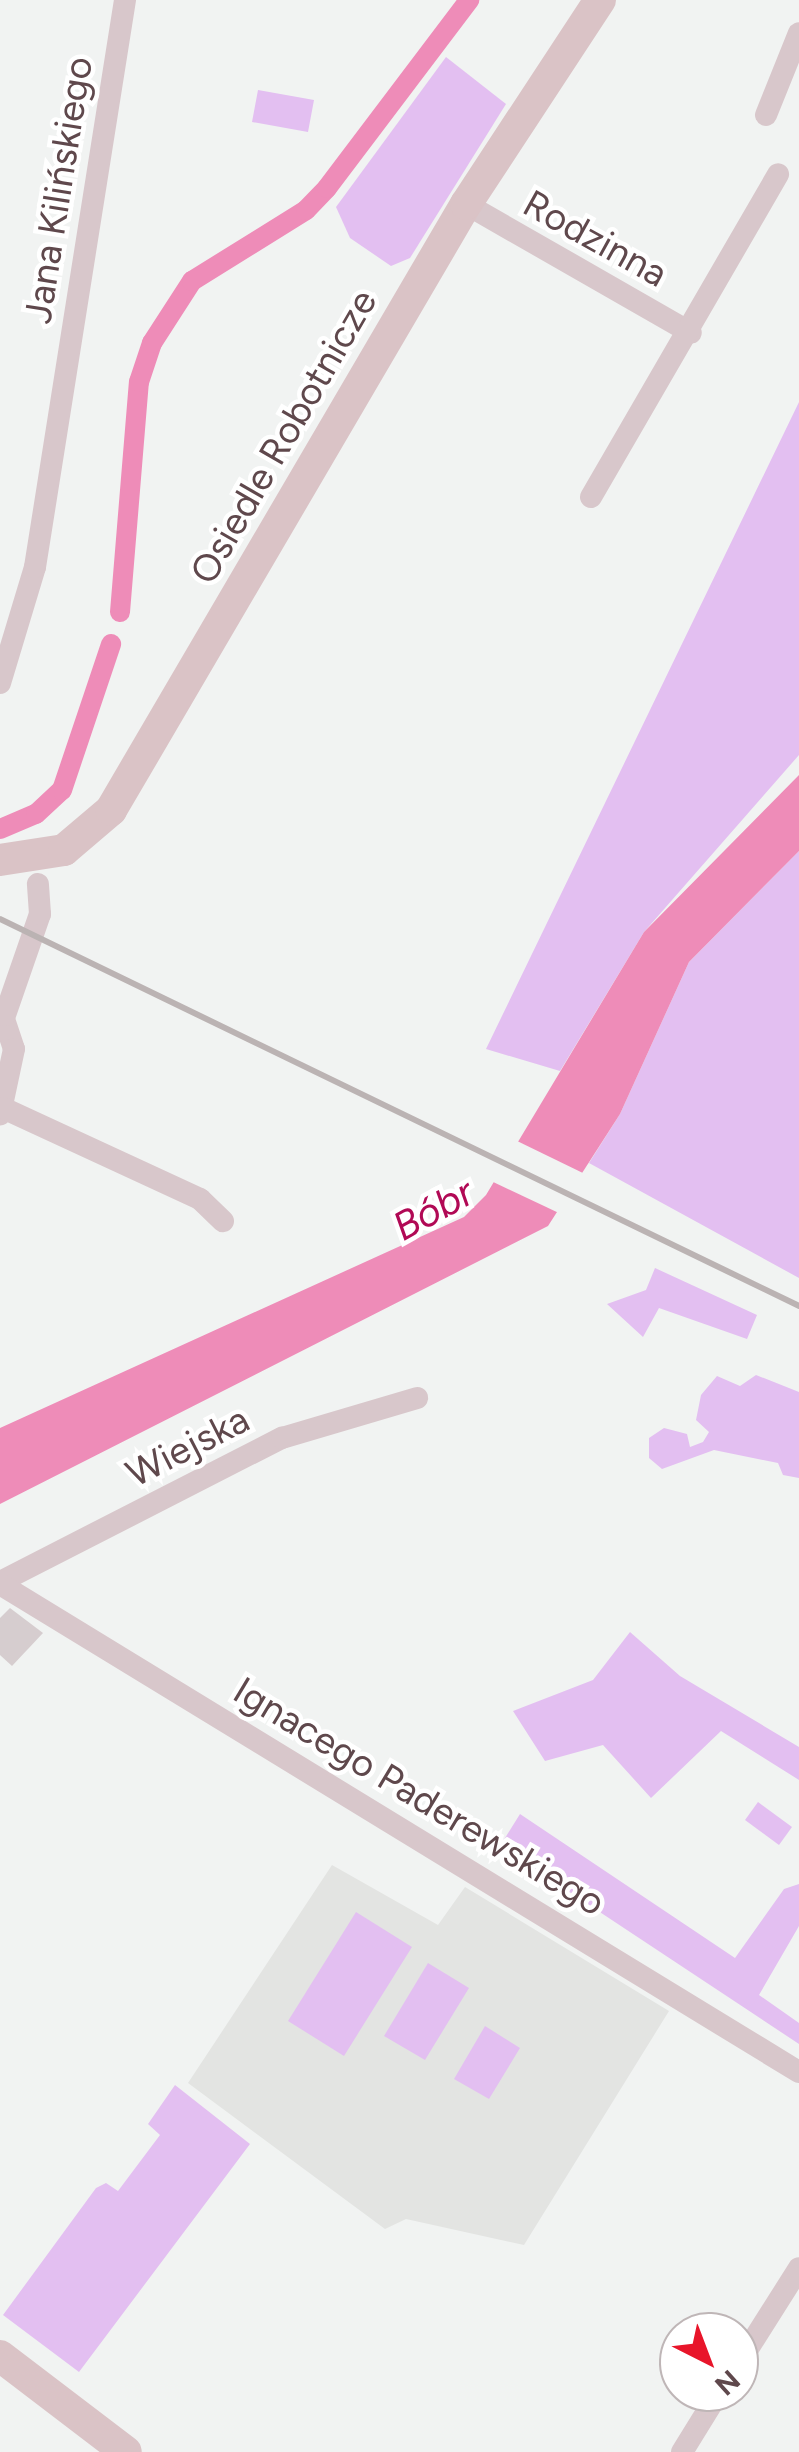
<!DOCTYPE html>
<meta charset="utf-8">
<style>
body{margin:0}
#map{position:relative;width:799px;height:2452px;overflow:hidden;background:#f1f3f2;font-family:Figtree,sans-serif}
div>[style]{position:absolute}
.education>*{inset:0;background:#e3e4e2}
.green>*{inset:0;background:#e3bff1}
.water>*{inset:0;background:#ee8cb8}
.pier>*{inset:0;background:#f1f3f2}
.canal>*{height:20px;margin:-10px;padding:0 10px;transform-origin:10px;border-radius:10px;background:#ee8cb8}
.building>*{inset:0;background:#d6cdcf}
.street>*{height:22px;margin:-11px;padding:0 11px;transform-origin:11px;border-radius:11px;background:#d8c7cb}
.secondary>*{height:32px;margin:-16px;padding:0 16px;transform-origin:16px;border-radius:16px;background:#dac3c6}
.rail>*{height:6px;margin:-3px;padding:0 3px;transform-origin:3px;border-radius:3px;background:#bbb3b3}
span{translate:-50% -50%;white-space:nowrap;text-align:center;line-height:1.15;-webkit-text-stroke:9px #fff;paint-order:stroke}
.street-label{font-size:38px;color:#5f484c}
.water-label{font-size:40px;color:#b10955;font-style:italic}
.north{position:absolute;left:659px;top:2312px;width:100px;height:100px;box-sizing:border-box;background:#fff;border:2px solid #bfb6b7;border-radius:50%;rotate:138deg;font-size:28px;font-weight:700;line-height:40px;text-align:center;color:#5f484c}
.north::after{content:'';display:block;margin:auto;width:35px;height:45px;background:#e8152a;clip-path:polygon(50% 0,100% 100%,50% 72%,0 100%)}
</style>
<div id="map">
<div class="education">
<i style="clip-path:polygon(332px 1865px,438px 1925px,465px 1887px,669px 2011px,524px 2245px,406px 2219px,385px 2229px,188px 2083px)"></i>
</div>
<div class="green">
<i style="clip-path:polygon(446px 57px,506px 104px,410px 258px,391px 266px,350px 238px,336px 207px)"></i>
<i style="clip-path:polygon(258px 90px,314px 100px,308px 132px,252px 122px)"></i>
<i style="clip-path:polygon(799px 402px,799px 755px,644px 932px,560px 1071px,486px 1049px)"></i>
<i style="clip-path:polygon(799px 851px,799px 1278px,589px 1163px,620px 1114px,689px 962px)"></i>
<i style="clip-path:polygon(655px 1268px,757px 1315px,747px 1339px,659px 1308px,643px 1337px,607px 1304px,646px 1290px)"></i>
<i style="clip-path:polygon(756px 1375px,799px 1392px,799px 1478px,783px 1475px,778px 1463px,714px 1450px,662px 1469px,649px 1458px,649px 1438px,664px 1428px,687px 1434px,690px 1447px,703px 1442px,709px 1432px,696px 1420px,701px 1395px,717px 1376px,740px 1386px)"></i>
<i style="clip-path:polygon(630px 1632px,680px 1676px,799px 1747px,799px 1780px,721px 1731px,651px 1798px,603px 1745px,545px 1761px,513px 1711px,593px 1680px)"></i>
<i style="clip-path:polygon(758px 1802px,792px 1827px,779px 1845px,745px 1820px)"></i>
<i style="clip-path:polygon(520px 1814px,735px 1958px,784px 1889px,799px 1884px,799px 1926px,759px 1995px,799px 2023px,799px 2044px,500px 1846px)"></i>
<i style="clip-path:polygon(356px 1912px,412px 1947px,344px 2056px,288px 2021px)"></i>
<i style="clip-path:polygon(428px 1963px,469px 1988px,425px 2060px,384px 2036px)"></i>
<i style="clip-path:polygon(485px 2026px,520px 2048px,489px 2099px,454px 2079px)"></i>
<i style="clip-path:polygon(175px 2085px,250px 2144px,79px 2372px,3px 2315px,96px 2188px,106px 2183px,118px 2191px,160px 2135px,148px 2124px)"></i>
</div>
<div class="water">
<i style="clip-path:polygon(799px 775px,799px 851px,689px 962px,620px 1114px,548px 1226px,0 1504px,0 1428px,464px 1217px,486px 1195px,644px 932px)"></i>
</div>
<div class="pier">
<i style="clip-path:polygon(513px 1139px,587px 1175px,561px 1214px,489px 1180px)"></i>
</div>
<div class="canal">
<i style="left:120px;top:612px;width:231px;rotate:-85.3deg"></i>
<i style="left:139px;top:382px;width:41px;rotate:-71.6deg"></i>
<i style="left:152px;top:343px;width:74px;rotate:-57.2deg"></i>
<i style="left:192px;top:281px;width:134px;rotate:-31.9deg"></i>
<i style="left:306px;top:210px;width:30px;rotate:-46deg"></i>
<i style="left:327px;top:188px;width:236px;rotate:-52.9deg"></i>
<i style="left:0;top:829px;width:39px;rotate:-23deg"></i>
<i style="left:36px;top:814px;width:35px;rotate:-43deg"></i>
<i style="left:62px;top:790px;width:154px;rotate:-71.4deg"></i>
</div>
<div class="building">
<i style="clip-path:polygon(10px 1608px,43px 1633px,12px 1666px,0 1655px,0 1618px)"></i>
</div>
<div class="street">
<i style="left:766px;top:115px;width:88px;rotate:-68.1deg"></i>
<i style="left:466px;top:204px;width:259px;rotate:29.8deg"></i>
<i style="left:591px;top:497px;width:373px;rotate:-59.9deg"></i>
<i style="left:0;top:683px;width:121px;rotate:-73.2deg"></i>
<i style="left:35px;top:567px;width:574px;rotate:-80.98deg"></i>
<i style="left:0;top:1007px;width:44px;rotate:71.6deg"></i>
<i style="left:14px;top:1049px;width:67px;rotate:102deg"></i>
<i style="left:5px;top:1015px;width:107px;rotate:-70.9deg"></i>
<i style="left:40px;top:914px;width:30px;rotate:-94deg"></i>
<i style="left:3px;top:1108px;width:217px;rotate:24.8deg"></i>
<i style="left:200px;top:1199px;width:32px;rotate:44deg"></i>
<i style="left:0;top:1582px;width:317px;rotate:-27.1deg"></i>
<i style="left:282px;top:1438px;width:141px;rotate:-16.5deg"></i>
<i style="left:0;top:1584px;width:936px;rotate:31.42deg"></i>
<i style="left:739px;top:2363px;width:112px;rotate:-57.7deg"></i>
<i style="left:682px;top:2452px;width:70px;rotate:-58.3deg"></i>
</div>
<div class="secondary">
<i style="left:0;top:860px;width:65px;rotate:-8.9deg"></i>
<i style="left:64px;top:850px;width:62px;rotate:-40.4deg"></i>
<i style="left:111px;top:810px;width:702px;rotate:-59.64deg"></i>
<i style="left:466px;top:204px;width:244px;rotate:-56.7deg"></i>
<i style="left:0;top:2356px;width:158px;rotate:37.3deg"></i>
</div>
<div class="rail">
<i style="left:0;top:919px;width:888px;rotate:25.84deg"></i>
</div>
<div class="street-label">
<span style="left:59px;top:190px;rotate:-81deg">Jana Kilińskiego</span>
<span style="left:595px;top:239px;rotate:29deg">Rodzinna</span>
<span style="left:284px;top:437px;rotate:-60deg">Osiedle Robotnicze</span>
<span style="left:188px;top:1447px;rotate:-27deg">Wiejska</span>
<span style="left:419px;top:1797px;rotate:31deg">Ignacego Paderewskiego</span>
</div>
<div class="water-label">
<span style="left:433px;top:1209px;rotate:-29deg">Bóbr</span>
</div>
<div class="north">N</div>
</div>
